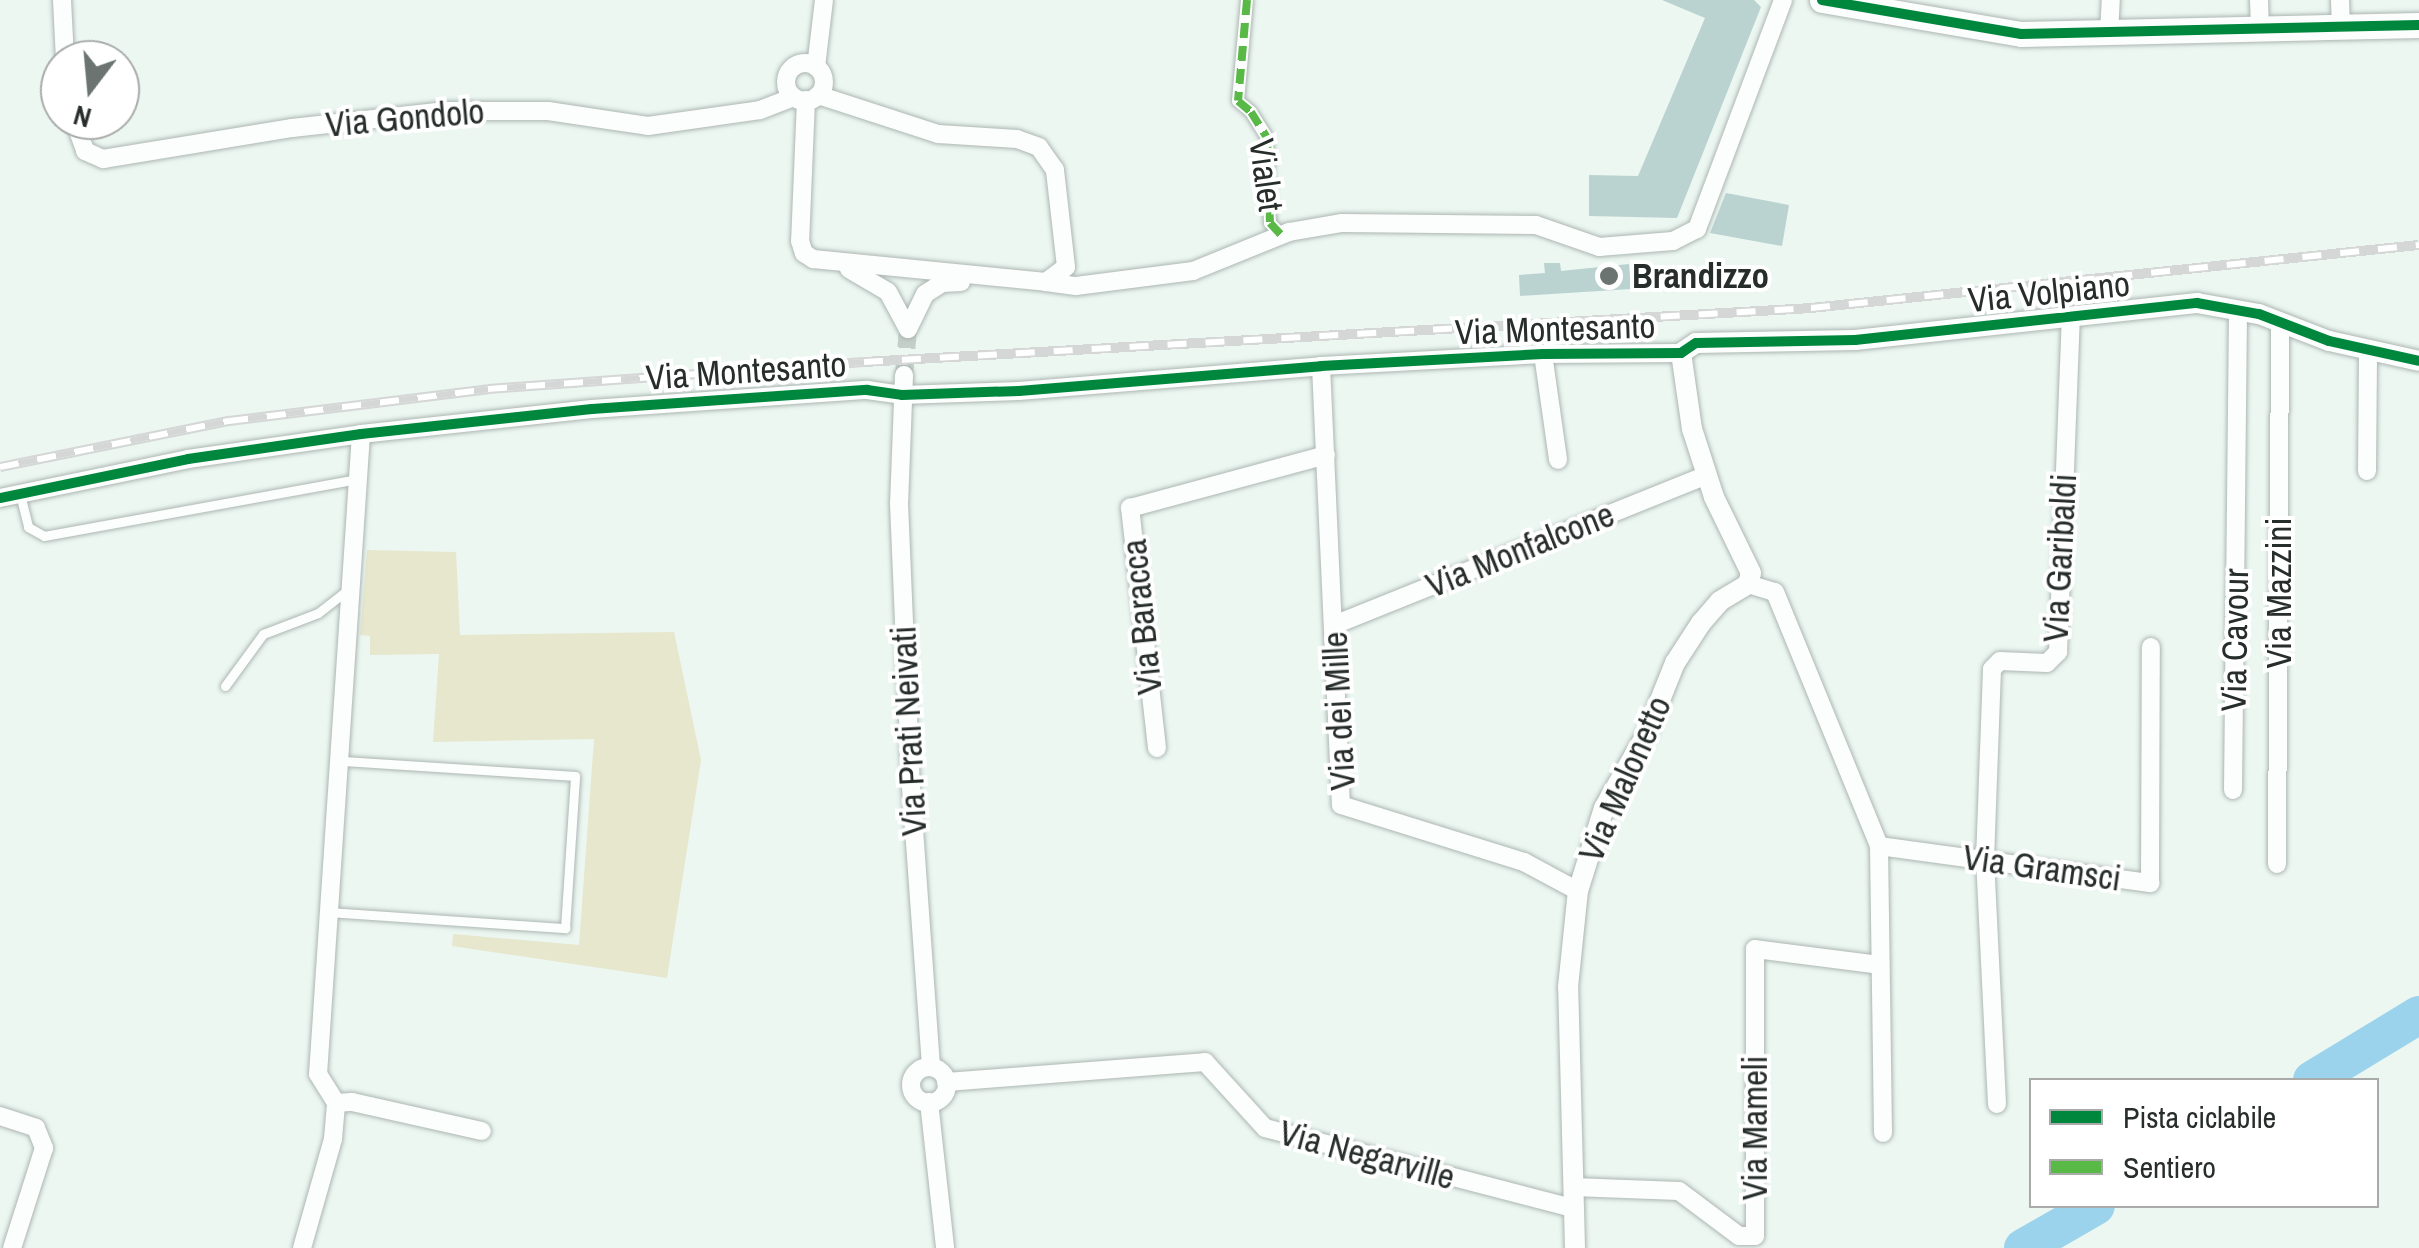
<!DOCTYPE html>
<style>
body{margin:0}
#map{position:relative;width:2419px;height:1248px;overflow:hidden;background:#ecf7f2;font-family:"Archivo Narrow",sans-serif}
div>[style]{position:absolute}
.green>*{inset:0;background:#e6e7cc}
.river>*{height:38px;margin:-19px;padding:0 19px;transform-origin:19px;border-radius:19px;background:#9bd3ec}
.building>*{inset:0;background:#bad2d0}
.minor-tunnel>*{height:18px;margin-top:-9px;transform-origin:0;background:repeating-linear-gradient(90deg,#c4cfca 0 18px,transparent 0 27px)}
.roads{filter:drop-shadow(0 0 2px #adb6b2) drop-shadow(0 0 2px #adb6b2)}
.service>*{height:9px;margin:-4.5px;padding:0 4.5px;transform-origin:4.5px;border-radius:4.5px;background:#fcfefd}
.pedestrian>*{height:12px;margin:-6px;padding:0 6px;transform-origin:6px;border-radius:6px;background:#fcfefd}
.minor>*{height:18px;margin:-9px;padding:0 9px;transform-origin:9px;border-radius:9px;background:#fcfefd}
.minor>.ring{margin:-9px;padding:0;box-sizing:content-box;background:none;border:18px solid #fcfefd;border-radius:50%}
.tertiary>*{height:20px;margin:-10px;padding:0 10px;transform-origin:10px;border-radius:10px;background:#fcfefd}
.secondary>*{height:25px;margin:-12.5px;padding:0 12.5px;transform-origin:12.5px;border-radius:12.5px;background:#fcfefd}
.rail>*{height:10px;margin-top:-5px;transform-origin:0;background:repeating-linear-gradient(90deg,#fff 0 19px,#d4d7d6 0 38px);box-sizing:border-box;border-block:2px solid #d4d7d6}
.quiet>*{height:8px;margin-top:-4px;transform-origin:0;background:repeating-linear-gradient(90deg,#58b947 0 15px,transparent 0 23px)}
.cycleway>*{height:10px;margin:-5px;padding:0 5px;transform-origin:5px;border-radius:5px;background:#00873e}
.dots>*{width:28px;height:28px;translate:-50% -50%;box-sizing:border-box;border:5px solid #fff;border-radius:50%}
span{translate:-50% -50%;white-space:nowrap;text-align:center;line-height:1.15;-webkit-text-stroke:8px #fff;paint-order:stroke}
.street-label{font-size:35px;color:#262d2a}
.poi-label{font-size:35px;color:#262d2a;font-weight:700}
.left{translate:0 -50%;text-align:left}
.legend{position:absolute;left:2029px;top:1078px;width:350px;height:130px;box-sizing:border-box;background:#fff;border:2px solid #a8abaa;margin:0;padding:12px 18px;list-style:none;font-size:30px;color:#262d2a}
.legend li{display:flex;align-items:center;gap:20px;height:50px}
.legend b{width:50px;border:2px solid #a8abaa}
.north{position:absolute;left:40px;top:40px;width:100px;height:100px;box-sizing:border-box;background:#fff;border:2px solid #a8abaa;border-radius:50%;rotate:196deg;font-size:28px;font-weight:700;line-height:40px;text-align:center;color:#262d2a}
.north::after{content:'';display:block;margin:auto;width:35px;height:45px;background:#6b7470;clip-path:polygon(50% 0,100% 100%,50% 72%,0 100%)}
</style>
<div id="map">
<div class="green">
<i style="clip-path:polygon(367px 550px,456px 552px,460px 635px,674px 632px,701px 760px,667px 978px,452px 946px,453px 934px,579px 945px,594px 739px,433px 742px,439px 654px,370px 655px,370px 636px,360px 635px)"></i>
</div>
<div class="river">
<i style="left:2312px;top:1080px;width:125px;rotate:-31.3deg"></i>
<i style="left:2023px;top:1248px;width:84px;rotate:-29.9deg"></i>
</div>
<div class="building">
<i style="clip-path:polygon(1662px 0,1754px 0,1761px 7px,1677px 218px,1589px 216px,1589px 175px,1638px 176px,1705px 18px)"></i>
<i style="clip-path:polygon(1726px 193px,1789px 205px,1782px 246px,1710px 233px)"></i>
<i style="clip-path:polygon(1544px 263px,1560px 263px,1561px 271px,1629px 264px,1631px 289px,1520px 296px,1519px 275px,1545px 273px)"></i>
</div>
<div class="minor-tunnel">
<i style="left:904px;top:375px;width:46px;rotate:-85deg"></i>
</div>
<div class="roads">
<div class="service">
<i style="left:20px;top:494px;width:34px;rotate:76deg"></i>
<i style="left:28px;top:527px;width:18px;rotate:29deg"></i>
<i style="left:44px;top:536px;width:320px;rotate:-10.3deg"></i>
<i style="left:225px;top:686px;width:64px;rotate:-53.8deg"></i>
<i style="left:263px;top:634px;width:59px;rotate:-20.9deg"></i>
<i style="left:318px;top:613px;width:39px;rotate:-38deg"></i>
<i style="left:329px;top:912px;width:237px;rotate:3.9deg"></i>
<i style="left:565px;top:928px;width:152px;rotate:-86.2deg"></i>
<i style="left:575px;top:776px;width:235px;rotate:-176.3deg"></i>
</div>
<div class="pedestrian">
<i style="left:1247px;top:0;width:101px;rotate:95.1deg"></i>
<i style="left:1238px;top:101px;width:17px;rotate:40deg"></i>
<i style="left:1251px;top:112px;width:31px;rotate:58deg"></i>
<i style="left:1267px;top:138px;width:85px;rotate:88deg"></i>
<i style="left:1270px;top:223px;width:16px;rotate:47deg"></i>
</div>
<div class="minor">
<i style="left:62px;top:0;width:60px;rotate:87.1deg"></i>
<i style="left:2259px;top:0;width:31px;rotate:88deg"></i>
<i style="left:2340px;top:0;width:29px;rotate:88deg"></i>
<i style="left:2109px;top:34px;width:34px;rotate:-87deg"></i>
<i class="ring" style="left:786px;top:63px;width:20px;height:20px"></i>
<i style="left:816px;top:67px;width:67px;rotate:-83.2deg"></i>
<i style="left:806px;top:100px;width:141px;rotate:92.4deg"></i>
<i style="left:800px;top:241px;width:13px;rotate:72deg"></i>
<i style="left:804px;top:253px;width:11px;rotate:34deg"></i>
<i style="left:813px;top:259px;width:234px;rotate:5.6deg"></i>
<i style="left:1046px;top:282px;width:25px;rotate:-37deg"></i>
<i style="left:1066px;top:267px;width:98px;rotate:-96.5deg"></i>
<i style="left:1055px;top:170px;width:28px;rotate:-125deg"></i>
<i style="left:1039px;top:147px;width:23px;rotate:-160deg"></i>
<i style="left:1017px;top:139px;width:79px;rotate:-176.4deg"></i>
<i style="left:938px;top:134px;width:126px;rotate:-162deg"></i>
<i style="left:74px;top:120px;width:33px;rotate:70deg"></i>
<i style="left:85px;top:151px;width:20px;rotate:24deg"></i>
<i style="left:103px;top:159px;width:192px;rotate:-9.3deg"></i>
<i style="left:292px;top:128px;width:155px;rotate:-6.3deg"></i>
<i style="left:446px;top:111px;width:102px"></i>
<i style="left:548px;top:111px;width:101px;rotate:8.5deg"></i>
<i style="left:648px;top:126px;width:113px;rotate:-8.1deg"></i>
<i style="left:760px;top:110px;width:36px;rotate:-21deg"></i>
<i style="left:849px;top:269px;width:45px;rotate:30.5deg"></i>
<i style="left:888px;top:292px;width:42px;rotate:61.6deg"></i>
<i style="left:1046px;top:282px;width:30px;rotate:8deg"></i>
<i style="left:1076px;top:286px;width:118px;rotate:-7.3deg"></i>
<i style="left:1193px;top:271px;width:104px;rotate:-22.1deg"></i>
<i style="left:1289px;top:232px;width:54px;rotate:-9.6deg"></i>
<i style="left:1342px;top:223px;width:194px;rotate:0.6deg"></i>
<i style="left:1536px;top:225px;width:67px;rotate:19.2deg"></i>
<i style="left:1599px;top:247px;width:74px;rotate:-4.6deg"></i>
<i style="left:1673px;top:241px;width:27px;rotate:-27deg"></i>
<i style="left:1697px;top:229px;width:245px;rotate:-69.4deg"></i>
<i style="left:908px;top:329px;width:39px;rotate:-64deg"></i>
<i style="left:925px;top:294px;width:20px;rotate:-33deg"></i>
<i style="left:942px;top:283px;width:19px;rotate:-3deg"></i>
<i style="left:1543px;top:354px;width:107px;rotate:81.9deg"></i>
<i style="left:1321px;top:366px;width:439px;rotate:87.4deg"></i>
<i style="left:1341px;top:805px;width:192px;rotate:17.3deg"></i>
<i style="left:1524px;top:862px;width:61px;rotate:28.2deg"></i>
<i style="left:904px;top:375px;width:128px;rotate:92.2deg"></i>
<i style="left:899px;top:503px;width:284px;rotate:87.6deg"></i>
<i style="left:911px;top:787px;width:281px;rotate:85.9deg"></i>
<i style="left:361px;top:434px;width:641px;rotate:93.84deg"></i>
<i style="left:318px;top:1074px;width:34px;rotate:58deg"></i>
<i style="left:336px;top:1103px;width:16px;rotate:-4deg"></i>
<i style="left:352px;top:1102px;width:133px;rotate:12.6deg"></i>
<i style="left:2367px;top:471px;width:121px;rotate:-89.5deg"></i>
<i style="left:0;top:498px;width:192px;rotate:-11.7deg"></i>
<i style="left:188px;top:459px;width:175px;rotate:-8.2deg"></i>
<i style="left:361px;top:434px;width:232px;rotate:-6.2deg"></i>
<i style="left:592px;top:409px;width:276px;rotate:-4deg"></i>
<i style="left:867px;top:390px;width:35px;rotate:8deg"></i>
<i style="left:902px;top:395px;width:117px;rotate:-2deg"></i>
<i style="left:1019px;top:391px;width:303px;rotate:-4.7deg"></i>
<i style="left:1321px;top:366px;width:222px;rotate:-3.1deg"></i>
<i style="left:1543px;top:354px;width:138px;rotate:-0.4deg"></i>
<i style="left:1748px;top:584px;width:28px;rotate:17deg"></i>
<i style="left:1775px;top:592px;width:274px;rotate:67.7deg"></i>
<i style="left:1879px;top:846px;width:287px;rotate:89.2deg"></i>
<i style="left:1334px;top:625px;width:402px;rotate:-21.9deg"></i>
<i style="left:1157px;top:748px;width:242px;rotate:-96.4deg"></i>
<i style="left:1130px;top:508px;width:203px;rotate:-15.1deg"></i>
<i style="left:2233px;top:790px;width:480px;rotate:-89.4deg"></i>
<i style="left:1879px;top:846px;width:274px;rotate:7.8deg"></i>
<i style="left:2150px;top:883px;width:236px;rotate:-89.8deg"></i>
<i style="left:2277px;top:864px;width:542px;rotate:-89.68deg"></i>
<i class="ring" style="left:911px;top:1067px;width:18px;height:18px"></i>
<i style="left:946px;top:1082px;width:260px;rotate:-4.4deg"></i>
<i style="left:1205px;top:1062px;width:89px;rotate:47.7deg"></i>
<i style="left:1265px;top:1128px;width:320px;rotate:14.6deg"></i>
<i style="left:929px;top:1102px;width:147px;rotate:83.7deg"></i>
<i style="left:1997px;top:1104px;width:244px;rotate:-92.8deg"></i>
<i style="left:1985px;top:860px;width:191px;rotate:-87.9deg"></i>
<i style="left:1992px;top:669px;width:11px;rotate:-45deg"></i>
<i style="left:2000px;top:661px;width:47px;rotate:2.4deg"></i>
<i style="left:2047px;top:663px;width:16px;rotate:-45deg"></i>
<i style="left:2058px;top:652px;width:332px;rotate:-87.8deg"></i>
<i style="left:0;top:1116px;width:38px;rotate:18deg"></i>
<i style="left:36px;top:1128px;width:22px;rotate:68deg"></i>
<i style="left:44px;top:1148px;width:105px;rotate:107.7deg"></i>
<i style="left:1573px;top:1187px;width:106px;rotate:2.2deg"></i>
<i style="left:1679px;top:1191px;width:75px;rotate:36.9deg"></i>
<i style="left:1739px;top:1236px;width:16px"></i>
<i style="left:1755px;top:1236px;width:287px;rotate:-90deg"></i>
<i style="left:1755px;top:949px;width:126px;rotate:7.3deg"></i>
<i style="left:302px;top:1248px;width:113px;rotate:-74.1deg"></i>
<i style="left:333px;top:1139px;width:36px;rotate:-85deg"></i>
</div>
<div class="tertiary">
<i style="left:1575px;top:1248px;width:261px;rotate:-91.5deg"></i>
<i style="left:1568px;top:987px;width:97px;rotate:-84.1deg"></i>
<i style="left:1578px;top:891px;width:87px;rotate:-72.6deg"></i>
<i style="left:1604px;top:808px;width:84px;rotate:-60.1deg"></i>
<i style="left:1646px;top:735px;width:78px;rotate:-68.1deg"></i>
<i style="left:1675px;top:663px;width:48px;rotate:-57deg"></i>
<i style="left:1701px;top:623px;width:29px;rotate:-49deg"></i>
<i style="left:1720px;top:601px;width:33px;rotate:-31deg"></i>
<i style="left:1748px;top:584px;width:11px;rotate:-75deg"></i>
<i style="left:1751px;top:573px;width:85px;rotate:-116deg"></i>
<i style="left:1714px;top:497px;width:71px;rotate:-107.9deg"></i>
<i style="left:1692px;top:429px;width:77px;rotate:-98.2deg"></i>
<i style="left:1681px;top:353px;width:18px;rotate:-34deg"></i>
<i style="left:1696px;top:343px;width:159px;rotate:-1.1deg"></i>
<i style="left:1855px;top:340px;width:344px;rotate:-6.2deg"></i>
<i style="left:2197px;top:303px;width:63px;rotate:10.1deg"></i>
<i style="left:2259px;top:314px;width:75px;rotate:21.1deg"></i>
<i style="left:2329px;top:341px;width:92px;rotate:12.5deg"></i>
</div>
<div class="secondary">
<i style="left:1822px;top:0;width:202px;rotate:9.7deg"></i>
<i style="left:2021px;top:34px;width:398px;rotate:-1.3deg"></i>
</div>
</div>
<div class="rail">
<i style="left:0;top:467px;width:234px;rotate:-11.4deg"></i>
<i style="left:229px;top:421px;width:261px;rotate:-7deg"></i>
<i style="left:488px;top:389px;width:377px;rotate:-4.1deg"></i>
<i style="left:864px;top:362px;width:949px;rotate:-3.26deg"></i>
<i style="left:1811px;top:308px;width:611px;rotate:-5.92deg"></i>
</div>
<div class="quiet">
<i style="left:1247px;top:0;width:101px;rotate:95.1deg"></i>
<i style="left:1238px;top:101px;width:17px;rotate:40deg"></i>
<i style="left:1251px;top:112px;width:31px;rotate:58deg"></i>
<i style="left:1267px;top:138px;width:85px;rotate:88deg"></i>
<i style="left:1270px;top:223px;width:16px;rotate:47deg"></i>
</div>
<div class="cycleway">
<i style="left:1822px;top:0;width:202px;rotate:9.7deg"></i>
<i style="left:2021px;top:34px;width:398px;rotate:-1.3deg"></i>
<i style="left:0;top:498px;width:192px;rotate:-11.7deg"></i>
<i style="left:188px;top:459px;width:175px;rotate:-8.2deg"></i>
<i style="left:361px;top:434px;width:232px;rotate:-6.2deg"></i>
<i style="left:592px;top:409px;width:276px;rotate:-4deg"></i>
<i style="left:867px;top:390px;width:35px;rotate:8deg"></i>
<i style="left:902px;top:395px;width:117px;rotate:-2deg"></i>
<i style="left:1019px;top:391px;width:303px;rotate:-4.7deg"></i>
<i style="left:1321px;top:366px;width:222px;rotate:-3.1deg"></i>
<i style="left:1543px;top:354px;width:138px;rotate:-0.4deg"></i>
<i style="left:1681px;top:353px;width:18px;rotate:-34deg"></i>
<i style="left:1696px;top:343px;width:159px;rotate:-1.1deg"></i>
<i style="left:1855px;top:340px;width:344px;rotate:-6.2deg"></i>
<i style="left:2197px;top:303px;width:63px;rotate:10.1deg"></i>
<i style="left:2259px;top:314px;width:75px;rotate:21.1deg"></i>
<i style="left:2329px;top:341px;width:92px;rotate:12.5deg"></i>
</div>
<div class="dots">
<i style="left:1609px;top:276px;background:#6b7470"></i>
</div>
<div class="street-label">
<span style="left:405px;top:118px;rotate:-5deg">Via Gondolo</span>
<span style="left:1266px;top:175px;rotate:82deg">Vialet</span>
<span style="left:2049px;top:292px;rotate:-6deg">Via Volpiano</span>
<span style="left:1555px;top:329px;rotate:-2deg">Via Montesanto</span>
<span style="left:746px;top:371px;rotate:-4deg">Via Montesanto</span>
<span style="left:1520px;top:550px;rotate:-22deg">Via Monfalcone</span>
<span style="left:2060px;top:558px;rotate:-87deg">Via Garibaldi</span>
<span style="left:2279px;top:593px;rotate:-90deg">Via Mazzini</span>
<span style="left:1142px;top:617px;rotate:-96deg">Via Baracca</span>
<span style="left:2235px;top:640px;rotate:-89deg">Via Cavour</span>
<span style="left:1339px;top:711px;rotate:-93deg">Via dei Mille</span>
<span style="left:909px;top:731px;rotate:-93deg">Via Prati Neivati</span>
<span style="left:1625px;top:779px;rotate:-66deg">Via Malonetto</span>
<span style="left:2042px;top:868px;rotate:8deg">Via Gramsci</span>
<span style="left:1755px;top:1128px;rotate:-90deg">Via Mameli</span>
<span style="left:1367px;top:1155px;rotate:15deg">Via Negarville</span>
</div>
<div class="poi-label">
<span class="left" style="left:1632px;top:276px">Brandizzo</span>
</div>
<ul class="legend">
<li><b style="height:12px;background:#00873e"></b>Pista ciclabile</li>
<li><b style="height:12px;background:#58b947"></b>Sentiero</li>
</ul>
<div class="north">N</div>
</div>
